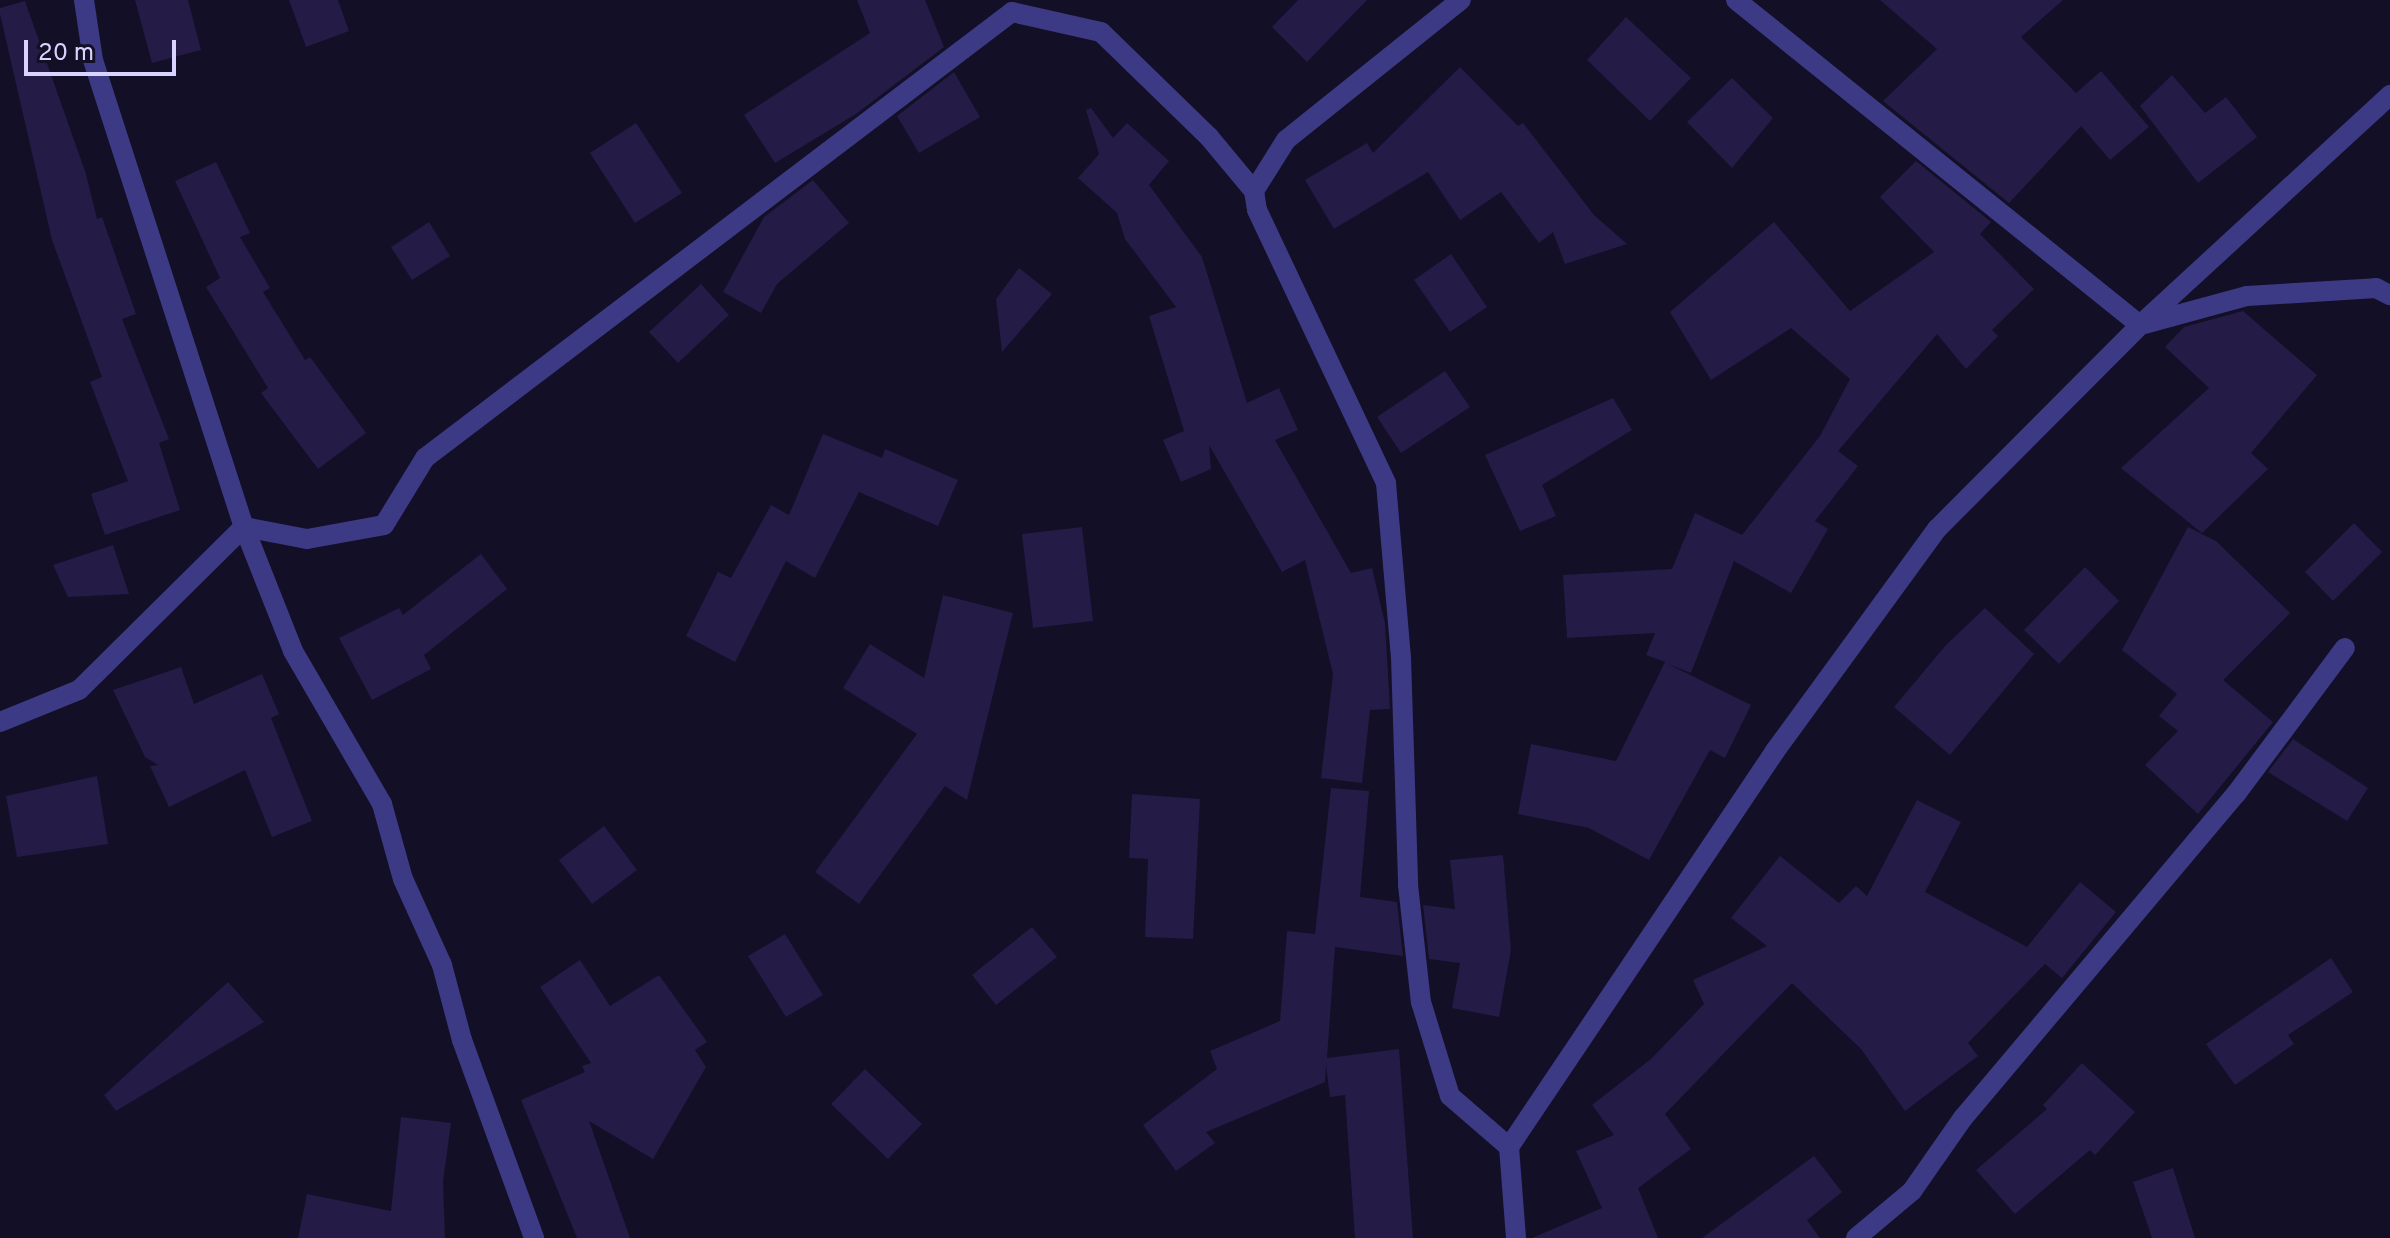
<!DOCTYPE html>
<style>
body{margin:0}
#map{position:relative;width:2390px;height:1238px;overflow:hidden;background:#130f26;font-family:Overpass,sans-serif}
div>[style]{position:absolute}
.building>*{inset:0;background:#241b47}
.minor>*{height:20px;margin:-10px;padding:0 10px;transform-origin:10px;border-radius:10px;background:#3d3a85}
span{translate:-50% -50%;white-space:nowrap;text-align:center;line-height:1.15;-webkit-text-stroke:6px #130f26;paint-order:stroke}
.scale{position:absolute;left:24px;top:40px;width:152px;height:36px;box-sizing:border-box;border:4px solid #d9d4ff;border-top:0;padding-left:10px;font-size:24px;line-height:28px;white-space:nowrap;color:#d9d4ff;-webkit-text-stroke:6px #130f26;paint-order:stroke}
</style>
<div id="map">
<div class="building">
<i style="clip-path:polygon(135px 0,188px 0,201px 50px,152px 63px)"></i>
<i style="clip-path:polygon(289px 0,338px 0,349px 31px,306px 47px)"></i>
<i style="clip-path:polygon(857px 0,925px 0,944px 47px,856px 114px,775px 163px,744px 115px,870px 33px)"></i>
<i style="clip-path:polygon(1298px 0,1367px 0,1307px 62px,1272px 27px)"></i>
<i style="clip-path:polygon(1880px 0,2063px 0,2021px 37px,2076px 93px,2101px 71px,2149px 127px,2110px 160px,2081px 126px,2009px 203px,1883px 101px,1937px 49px)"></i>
<i style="clip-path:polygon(25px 1px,86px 174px,97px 219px,102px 217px,136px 314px,122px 319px,169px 439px,159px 443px,180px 510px,105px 535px,91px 494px,128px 481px,90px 382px,102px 377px,52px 240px,0 14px,0 8px)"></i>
<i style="clip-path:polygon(1626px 17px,1691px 78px,1650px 121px,1587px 60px)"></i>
<i style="clip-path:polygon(1460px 67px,1518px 126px,1523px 123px,1594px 215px,1627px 244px,1565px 264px,1553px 232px,1539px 243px,1501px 192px,1460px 220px,1428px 172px,1334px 229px,1305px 180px,1367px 143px,1373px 153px)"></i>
<i style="clip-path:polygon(954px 72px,980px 117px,919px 153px,897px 116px)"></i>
<i style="clip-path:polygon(2172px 75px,2205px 113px,2226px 97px,2257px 137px,2198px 183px,2140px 106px)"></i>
<i style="clip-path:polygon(1732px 78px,1773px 118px,1732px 168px,1687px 122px)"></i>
<i style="clip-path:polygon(1091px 108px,1113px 138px,1127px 123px,1169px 161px,1149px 185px,1202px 257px,1247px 403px,1279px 388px,1298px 430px,1275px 440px,1351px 573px,1372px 568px,1385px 623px,1390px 709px,1370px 710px,1362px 783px,1321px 778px,1333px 674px,1305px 560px,1282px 572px,1209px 445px,1211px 469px,1181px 482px,1163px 440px,1184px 431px,1149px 316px,1176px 307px,1125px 239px,1117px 213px,1078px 178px,1099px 154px,1086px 110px)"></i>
<i style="clip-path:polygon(636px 123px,682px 193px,635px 223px,590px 153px)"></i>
<i style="clip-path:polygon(1916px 161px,1991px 222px,1980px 234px,2034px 289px,1992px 330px,1998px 336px,1966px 369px,1937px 334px,1838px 451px,1858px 466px,1815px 521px,1828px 529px,1791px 593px,1734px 561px,1691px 673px,1668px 664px,1751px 705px,1725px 758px,1710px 750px,1649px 860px,1589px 828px,1518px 814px,1531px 744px,1616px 761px,1665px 662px,1646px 655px,1655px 633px,1567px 638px,1563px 575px,1672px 569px,1695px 513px,1742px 535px,1820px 436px,1850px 379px,1791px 328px,1711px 380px,1670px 312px,1774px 222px,1850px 311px,1934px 252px,1880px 197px)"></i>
<i style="clip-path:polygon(216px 162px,250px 233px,240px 237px,270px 288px,263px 292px,305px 360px,310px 357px,366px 433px,318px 469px,261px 393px,268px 388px,206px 287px,220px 278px,175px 181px)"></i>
<i style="clip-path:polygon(813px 180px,849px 223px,777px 284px,761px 313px,723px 292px,764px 217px)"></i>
<i style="clip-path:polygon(429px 222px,450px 256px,412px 280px,391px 247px)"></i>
<i style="clip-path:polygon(1451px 254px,1487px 307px,1450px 332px,1414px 280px)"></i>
<i style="clip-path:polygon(1019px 268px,1052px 294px,1002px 352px,996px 299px)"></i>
<i style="clip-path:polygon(701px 284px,729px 315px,678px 363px,649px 332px)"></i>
<i style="clip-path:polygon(2243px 311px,2317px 375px,2251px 453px,2268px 469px,2202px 533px,2121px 468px,2209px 388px,2165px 347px,2184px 327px)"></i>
<i style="clip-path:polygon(1445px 371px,1470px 407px,1401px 453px,1377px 417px)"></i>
<i style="clip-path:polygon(1613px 398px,1632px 430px,1542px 485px,1556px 516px,1520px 531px,1485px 455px)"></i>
<i style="clip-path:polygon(823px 434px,882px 458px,885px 449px,958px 480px,938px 526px,859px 492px,815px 578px,786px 561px,735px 662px,686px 636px,718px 572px,731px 578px,771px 505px,789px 515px)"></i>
<i style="clip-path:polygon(2354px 523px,2382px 552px,2333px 601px,2305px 572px)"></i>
<i style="clip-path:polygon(1082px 527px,1093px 621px,1033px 628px,1022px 534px)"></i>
<i style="clip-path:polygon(2188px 527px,2216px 541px,2290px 613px,2223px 680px,2273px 722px,2198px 814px,2145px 765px,2178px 731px,2159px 716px,2177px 694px,2122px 650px)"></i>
<i style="clip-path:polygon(113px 545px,129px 594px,68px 597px,53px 565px)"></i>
<i style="clip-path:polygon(481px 554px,507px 589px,424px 655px,431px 669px,372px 700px,339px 638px,399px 608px,403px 615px)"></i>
<i style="clip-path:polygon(2085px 567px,2119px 601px,2059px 664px,2024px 630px)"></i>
<i style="clip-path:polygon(943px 595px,1013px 613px,967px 800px,945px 786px,859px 904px,815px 872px,917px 734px,843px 688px,870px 644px,924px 678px)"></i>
<i style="clip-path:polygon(1985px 608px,2034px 654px,1950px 755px,1894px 707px,1946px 645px)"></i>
<i style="clip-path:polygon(181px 667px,194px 704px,262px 674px,279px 714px,271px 718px,312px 821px,272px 837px,245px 770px,169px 807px,150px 766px,158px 765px,145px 757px,113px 690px)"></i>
<i style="clip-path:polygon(2293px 739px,2368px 788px,2347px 821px,2268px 772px)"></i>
<i style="clip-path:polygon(97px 776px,108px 844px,17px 857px,6px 796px)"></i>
<i style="clip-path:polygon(1331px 788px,1369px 791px,1360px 897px,1397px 902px,1403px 956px,1335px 947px,1327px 1058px,1399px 1049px,1413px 1238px,1355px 1238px,1345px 1095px,1330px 1097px,1326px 1065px,1325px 1082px,1206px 1132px,1215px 1143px,1176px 1171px,1143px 1125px,1217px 1069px,1210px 1051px,1280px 1021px,1287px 931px,1315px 934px)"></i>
<i style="clip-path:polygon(1132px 794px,1200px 799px,1193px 939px,1145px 937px,1148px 859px,1129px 858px)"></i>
<i style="clip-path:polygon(1917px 800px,1961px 822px,1925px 892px,2027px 947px,2080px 882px,2116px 912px,2062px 978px,2045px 964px,1968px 1043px,1978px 1056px,1905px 1111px,1861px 1049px,1792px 983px,1665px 1114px,1691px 1149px,1638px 1188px,1658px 1238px,1532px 1238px,1602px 1208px,1576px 1151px,1614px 1135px,1592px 1105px,1651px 1059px,1704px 1004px,1693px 980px,1767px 946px,1731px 918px,1780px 856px,1839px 903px,1856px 886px,1867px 896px)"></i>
<i style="clip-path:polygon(604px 826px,637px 870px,592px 904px,559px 860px)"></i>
<i style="clip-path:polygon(1503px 855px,1511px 950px,1499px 1017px,1452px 1008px,1460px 963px,1429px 959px,1423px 905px,1455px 909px,1450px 860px)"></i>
<i style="clip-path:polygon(1032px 927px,1057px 957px,996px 1005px,972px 975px)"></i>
<i style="clip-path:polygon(785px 934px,823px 995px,786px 1017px,748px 956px)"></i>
<i style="clip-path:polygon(2331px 958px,2353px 992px,2288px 1035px,2294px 1044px,2235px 1085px,2206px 1044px)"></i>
<i style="clip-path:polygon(580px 960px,610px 1006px,659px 975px,707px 1042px,695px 1050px,706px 1067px,653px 1159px,589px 1121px,630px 1238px,577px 1238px,521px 1100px,585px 1072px,582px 1066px,591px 1063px,540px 987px)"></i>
<i style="clip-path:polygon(228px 982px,264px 1022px,116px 1111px,104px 1095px)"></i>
<i style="clip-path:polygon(2082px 1063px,2135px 1112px,2095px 1155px,2090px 1150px,2015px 1214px,1976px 1170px,2047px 1109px,2043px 1105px)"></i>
<i style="clip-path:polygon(865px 1069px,922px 1124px,888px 1159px,831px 1104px)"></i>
<i style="clip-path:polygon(401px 1117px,451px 1123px,443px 1182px,445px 1238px,298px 1238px,307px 1194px,391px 1211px)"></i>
<i style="clip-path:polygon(1814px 1156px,1842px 1192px,1807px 1220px,1820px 1238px,1702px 1238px)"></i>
<i style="clip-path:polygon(2173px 1168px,2195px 1238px,2152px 1238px,2133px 1182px)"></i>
</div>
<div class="minor">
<i style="left:84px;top:0;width:61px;rotate:81.5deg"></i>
<i style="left:93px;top:60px;width:491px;rotate:72.1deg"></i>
<i style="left:244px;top:527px;width:133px;rotate:68.4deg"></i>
<i style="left:293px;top:651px;width:177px;rotate:59.8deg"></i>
<i style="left:382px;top:804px;width:78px;rotate:74.4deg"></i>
<i style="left:403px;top:879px;width:94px;rotate:65.6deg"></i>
<i style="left:442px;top:965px;width:78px;rotate:75.1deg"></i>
<i style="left:462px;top:1040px;width:211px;rotate:70deg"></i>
<i style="left:1736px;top:0;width:518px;rotate:38.82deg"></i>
<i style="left:1254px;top:191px;width:60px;rotate:-57.9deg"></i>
<i style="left:1286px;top:140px;width:224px;rotate:-38.7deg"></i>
<i style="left:2144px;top:324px;width:107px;rotate:-15.2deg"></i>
<i style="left:2247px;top:296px;width:129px;rotate:-3.5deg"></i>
<i style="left:2376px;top:288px;width:16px;rotate:27deg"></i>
<i style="left:0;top:722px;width:85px;rotate:-22.1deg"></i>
<i style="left:79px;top:690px;width:232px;rotate:-44.7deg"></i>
<i style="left:244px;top:527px;width:64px;rotate:10.8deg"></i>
<i style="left:307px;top:539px;width:78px;rotate:-10.3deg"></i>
<i style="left:384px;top:525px;width:79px;rotate:-58.5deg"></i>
<i style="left:425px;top:458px;width:737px;rotate:-37.23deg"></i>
<i style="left:1012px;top:12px;width:91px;rotate:12.7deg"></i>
<i style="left:1101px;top:32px;width:151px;rotate:44.2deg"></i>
<i style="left:1209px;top:137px;width:70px;rotate:50.2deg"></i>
<i style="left:1254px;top:191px;width:19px;rotate:81deg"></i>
<i style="left:1257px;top:210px;width:302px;rotate:64.7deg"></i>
<i style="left:1386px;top:483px;width:175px;rotate:85.1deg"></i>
<i style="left:1401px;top:657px;width:228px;rotate:88.2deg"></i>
<i style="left:1408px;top:885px;width:118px;rotate:83.7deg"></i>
<i style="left:1421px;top:1002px;width:98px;rotate:72.9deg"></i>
<i style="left:1450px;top:1096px;width:78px;rotate:40.8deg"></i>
<i style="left:1516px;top:1238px;width:91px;rotate:-94.4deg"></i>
<i style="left:1509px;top:1147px;width:477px;rotate:-56.1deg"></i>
<i style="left:1775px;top:751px;width:275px;rotate:-53.9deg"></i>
<i style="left:1937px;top:529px;width:288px;rotate:-45.1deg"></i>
<i style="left:2140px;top:325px;width:340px;rotate:-42.6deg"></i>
<i style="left:1856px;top:1238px;width:73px;rotate:-40deg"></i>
<i style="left:1912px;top:1191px;width:89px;rotate:-55.1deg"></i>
<i style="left:1963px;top:1118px;width:424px;rotate:-49.9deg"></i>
<i style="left:2236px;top:794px;width:182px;rotate:-53.3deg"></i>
</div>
<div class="scale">20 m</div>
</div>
